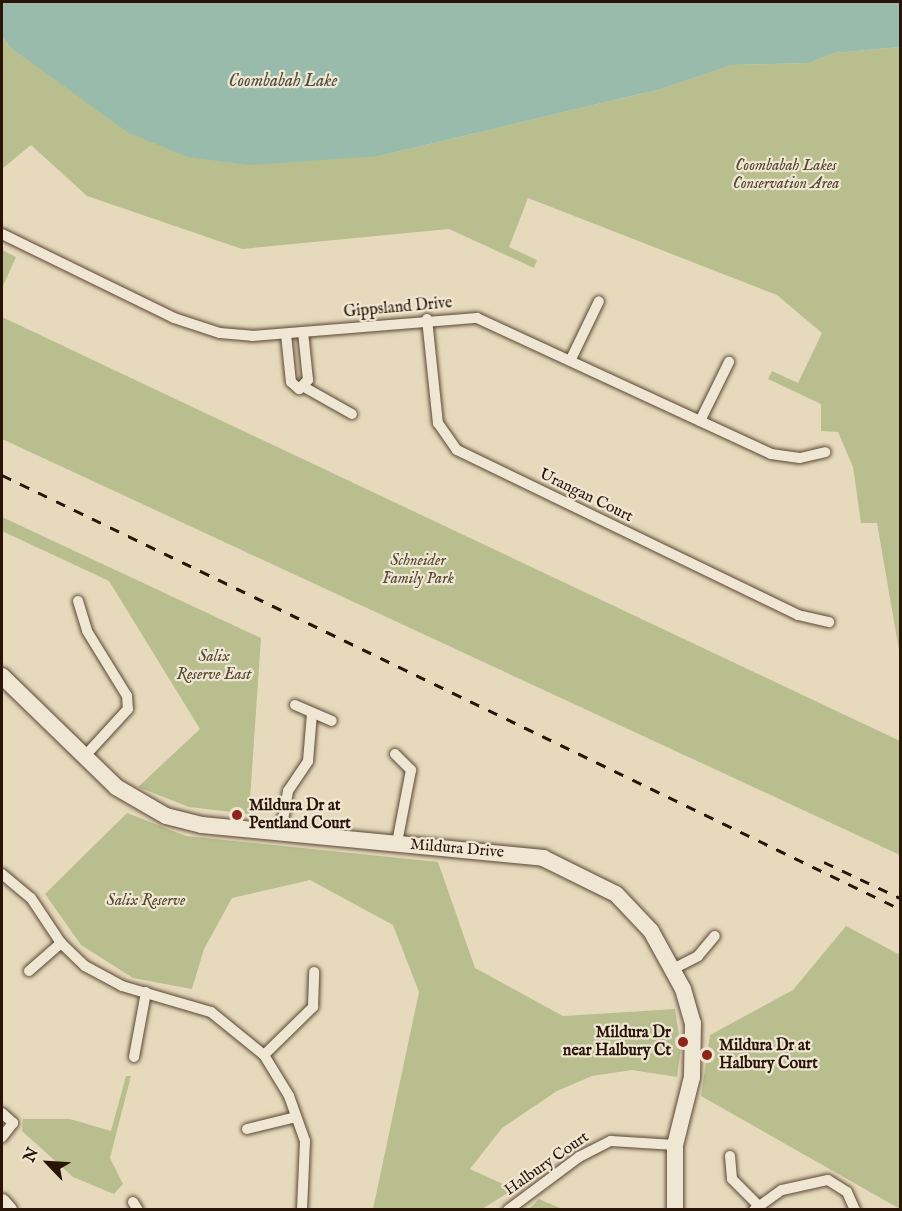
<!DOCTYPE html>
<style>
body{margin:0}
#map{position:relative;width:902px;height:1211px;overflow:hidden;background:#e7dabc;font-family:"IM FELL English",serif}
div>[style]{position:absolute}
.green>*{inset:0;background:#b9be8e}
.water>*{inset:0;background:#98bbab}
.roads{filter:drop-shadow(0 0 2px #594634) drop-shadow(0 0 2px #594634)}
.street>*{height:10px;margin:-5px;padding:0 5px;transform-origin:5px;border-radius:5px;background:#efe7d3}
.secondary>*{height:16px;margin:-8px;padding:0 8px;transform-origin:8px;border-radius:8px;background:#efe7d3}
.rail>*{height:3px;margin-top:-1.5px;transform-origin:0;background:repeating-linear-gradient(90deg,#2a1407 0 10px,transparent 0 20px)}
.dots>*{width:16px;height:16px;translate:-50% -50%;box-sizing:border-box;border:3px solid #efe7d3;border-radius:50%}
span{translate:-50% -50%;white-space:nowrap;text-align:center;line-height:1.15;-webkit-text-stroke:4.5px #efe7d3;paint-order:stroke}
.park-label{font-size:16px;color:#554730;font-style:italic}
.street-label{font-size:16px;color:#2a1407}
.poi-label{font-size:16px;color:#2a1407;font-weight:700}
.left{translate:0 -50%;text-align:left}
.right{translate:-100% -50%;text-align:right}
.water-label{font-size:18px;color:#504e40;font-style:italic}
.frame{position:absolute;inset:0;border:3px solid #2a1407;pointer-events:none}
.north{position:absolute;left:18px;top:1133px;width:60px;height:60px;-webkit-text-stroke:4px #efe7d3;paint-order:stroke;rotate:295deg;font-size:16px;font-weight:700;line-height:24px;text-align:center;color:#2a1407}
.north::after{content:'';display:block;margin:auto;width:21px;height:27px;background:#2a1407;clip-path:polygon(50% 0,100% 100%,50% 72%,0 100%)}
</style>
<div id="map">
<div class="green">
<i style="clip-path:polygon(2px 36px,11px 48px,379px 156px,661px 89px,732px 65px,809px 63px,834px 53px,900px 47px,900px 656px,877px 523px,861px 523px,853px 467px,838px 432px,821px 431px,821px 404px,768px 379px,772px 371px,798px 383px,822px 333px,777px 295px,528px 198px,509px 247px,537px 260px,534px 268px,449px 229px,242px 249px,87px 196px,31px 145px,2px 169px)"></i>
<i style="clip-path:polygon(2px 250px,16px 257px,2px 288px)"></i>
<i style="clip-path:polygon(2px 317px,900px 741px,900px 855px,2px 439px)"></i>
<i style="clip-path:polygon(2px 517px,261px 638px,249px 814px,189px 807px,138px 787px,200px 729px,109px 581px,2px 531px)"></i>
<i style="clip-path:polygon(127px 813px,186px 836px,438px 862px,475px 968px,563px 1016px,675px 1009px,681px 1048px,677px 1077px,632px 1070px,592px 1076px,557px 1091px,502px 1128px,470px 1169px,514px 1189px,482px 1209px,373px 1209px,419px 992px,393px 925px,310px 880px,232px 898px,204px 949px,192px 989px,133px 978px,81px 945px,45px 894px)"></i>
<i style="clip-path:polygon(846px 926px,900px 955px,900px 1209px,701px 1096px,710px 1035px,793px 990px)"></i>
<i style="clip-path:polygon(126px 1076px,131px 1076px,110px 1158px,123px 1184px,114px 1194px,73px 1177px,22px 1131px,23px 1119px,70px 1119px,111px 1131px)"></i>
<i style="clip-path:polygon(539px 1199px,562px 1209px,529px 1209px)"></i>
</div>
<div class="water">
<i style="clip-path:polygon(2px 2px,900px 2px,900px 47px,834px 53px,809px 63px,732px 65px,661px 89px,379px 156px,249px 165px,188px 157px,129px 133px,11px 48px,2px 36px)"></i>
</div>
<div class="roads">
<div class="street">
<i style="left:2px;top:234px;width:191px;rotate:26deg"></i>
<i style="left:174px;top:318px;width:48px;rotate:18.1deg"></i>
<i style="left:220px;top:333px;width:32px;rotate:5deg"></i>
<i style="left:252px;top:336px;width:226px;rotate:-4.6deg"></i>
<i style="left:477px;top:318px;width:324px;rotate:24.8deg"></i>
<i style="left:771px;top:454px;width:29px;rotate:8deg"></i>
<i style="left:800px;top:458px;width:26px;rotate:-13deg"></i>
<i style="left:427px;top:319px;width:105px;rotate:84deg"></i>
<i style="left:438px;top:423px;width:33px;rotate:55deg"></i>
<i style="left:457px;top:450px;width:379px;rotate:25.8deg"></i>
<i style="left:798px;top:615px;width:32px;rotate:13deg"></i>
<i style="left:286px;top:334px;width:48px;rotate:84.1deg"></i>
<i style="left:291px;top:382px;width:11px;rotate:41deg"></i>
<i style="left:299px;top:389px;width:13px;rotate:-45deg"></i>
<i style="left:308px;top:380px;width:48px;rotate:-95.9deg"></i>
<i style="left:571px;top:359px;width:64px;rotate:-64.2deg"></i>
<i style="left:304px;top:387px;width:55px;rotate:29.4deg"></i>
<i style="left:700px;top:421px;width:66px;rotate:-63.8deg"></i>
<i style="left:78px;top:601px;width:31px;rotate:73deg"></i>
<i style="left:87px;top:631px;width:76px;rotate:58.4deg"></i>
<i style="left:127px;top:696px;width:13px;rotate:86deg"></i>
<i style="left:128px;top:709px;width:65px;rotate:132.5deg"></i>
<i style="left:295px;top:705px;width:40px;rotate:23.4deg"></i>
<i style="left:395px;top:754px;width:23px;rotate:45deg"></i>
<i style="left:411px;top:770px;width:74px;rotate:100.9deg"></i>
<i style="left:281px;top:832px;width:42px;rotate:-80.3deg"></i>
<i style="left:288px;top:791px;width:36px;rotate:-56deg"></i>
<i style="left:308px;top:761px;width:48px;rotate:-85.2deg"></i>
<i style="left:2px;top:874px;width:38px;rotate:40deg"></i>
<i style="left:31px;top:898px;width:54px;rotate:56.3deg"></i>
<i style="left:61px;top:943px;width:33px;rotate:44deg"></i>
<i style="left:85px;top:966px;width:42px;rotate:28.4deg"></i>
<i style="left:122px;top:986px;width:93px;rotate:16.3deg"></i>
<i style="left:211px;top:1012px;width:68px;rotate:39.1deg"></i>
<i style="left:264px;top:1055px;width:48px;rotate:58.6deg"></i>
<i style="left:289px;top:1096px;width:48px;rotate:70.4deg"></i>
<i style="left:305px;top:1141px;width:69px;rotate:92.5deg"></i>
<i style="left:673px;top:969px;width:28px;rotate:-27deg"></i>
<i style="left:698px;top:956px;width:26px;rotate:-50deg"></i>
<i style="left:29px;top:971px;width:43px;rotate:-41.2deg"></i>
<i style="left:264px;top:1055px;width:69px;rotate:-44.4deg"></i>
<i style="left:313px;top:1007px;width:35px;rotate:-88deg"></i>
<i style="left:134px;top:1057px;width:66px;rotate:-79.5deg"></i>
<i style="left:2px;top:1113px;width:15px;rotate:42deg"></i>
<i style="left:13px;top:1123px;width:18px;rotate:128deg"></i>
<i style="left:247px;top:1129px;width:50px;rotate:-13.8deg"></i>
<i style="left:730px;top:1156px;width:23px;rotate:85deg"></i>
<i style="left:732px;top:1179px;width:37px;rotate:45deg"></i>
<i style="left:133px;top:1202px;width:9px;rotate:58deg"></i>
<i style="left:508px;top:1210px;width:89px;rotate:-36.7deg"></i>
<i style="left:579px;top:1157px;width:36px;rotate:-27deg"></i>
<i style="left:611px;top:1141px;width:64px;rotate:3.6deg"></i>
<i style="left:754px;top:1210px;width:34px;rotate:-36deg"></i>
<i style="left:782px;top:1190px;width:47px;rotate:-12.3deg"></i>
<i style="left:828px;top:1180px;width:22px;rotate:32deg"></i>
<i style="left:847px;top:1192px;width:20px;rotate:66deg"></i>
</div>
<div class="secondary">
<i style="left:2px;top:676px;width:159px;rotate:44.2deg"></i>
<i style="left:116px;top:787px;width:58px;rotate:30.1deg"></i>
<i style="left:166px;top:816px;width:37px;rotate:14deg"></i>
<i style="left:202px;top:825px;width:343px;rotate:5.5deg"></i>
<i style="left:543px;top:858px;width:81px;rotate:26.3deg"></i>
<i style="left:616px;top:894px;width:51px;rotate:46.6deg"></i>
<i style="left:651px;top:931px;width:66px;rotate:61.1deg"></i>
<i style="left:683px;top:989px;width:35px;rotate:74deg"></i>
<i style="left:693px;top:1023px;width:54px;rotate:91.1deg"></i>
<i style="left:692px;top:1077px;width:70px;rotate:104deg"></i>
<i style="left:675px;top:1145px;width:65px;rotate:90deg"></i>
<i style="left:2px;top:1202px;width:11px;rotate:49deg"></i>
</div>
</div>
<div class="rail">
<i style="left:2px;top:475px;width:997px;rotate:25.79deg"></i>
<i style="left:824px;top:862px;width:84px;rotate:25.3deg"></i>
</div>
<div class="dots">
<i style="left:237px;top:815px;background:#8f2418"></i>
<i style="left:683px;top:1042px;background:#8f2418"></i>
<i style="left:707px;top:1055px;background:#8f2418"></i>
</div>
<div class="park-label">
<span style="left:786px;top:175px">Coombabah Lakes<br>Conservation Area</span>
<span style="left:418px;top:570px">Schneider<br>Family Park</span>
<span style="left:214px;top:666px">Salix<br>Reserve East</span>
<span style="left:146px;top:901px">Salix Reserve</span>
</div>
<div class="street-label">
<span style="left:398px;top:308px;rotate:-5deg">Gippsland Drive</span>
<span style="left:586px;top:496px;rotate:26deg">Urangan Court</span>
<span style="left:457px;top:849px;rotate:5deg">Mildura Drive</span>
<span style="left:547px;top:1164px;rotate:-35deg">Halbury Court</span>
</div>
<div class="poi-label">
<span class="left" style="left:249px;top:815px">Mildura Dr at<br>Pentland Court</span>
<span class="right" style="left:671px;top:1042px">Mildura Dr<br>near Halbury Ct</span>
<span class="left" style="left:719px;top:1055px">Mildura Dr at<br>Halbury Court</span>
</div>
<div class="water-label">
<span style="left:283px;top:82px">Coombabah Lake</span>
</div>
<div class="frame"></div>
<div class="north">N</div>
</div>
